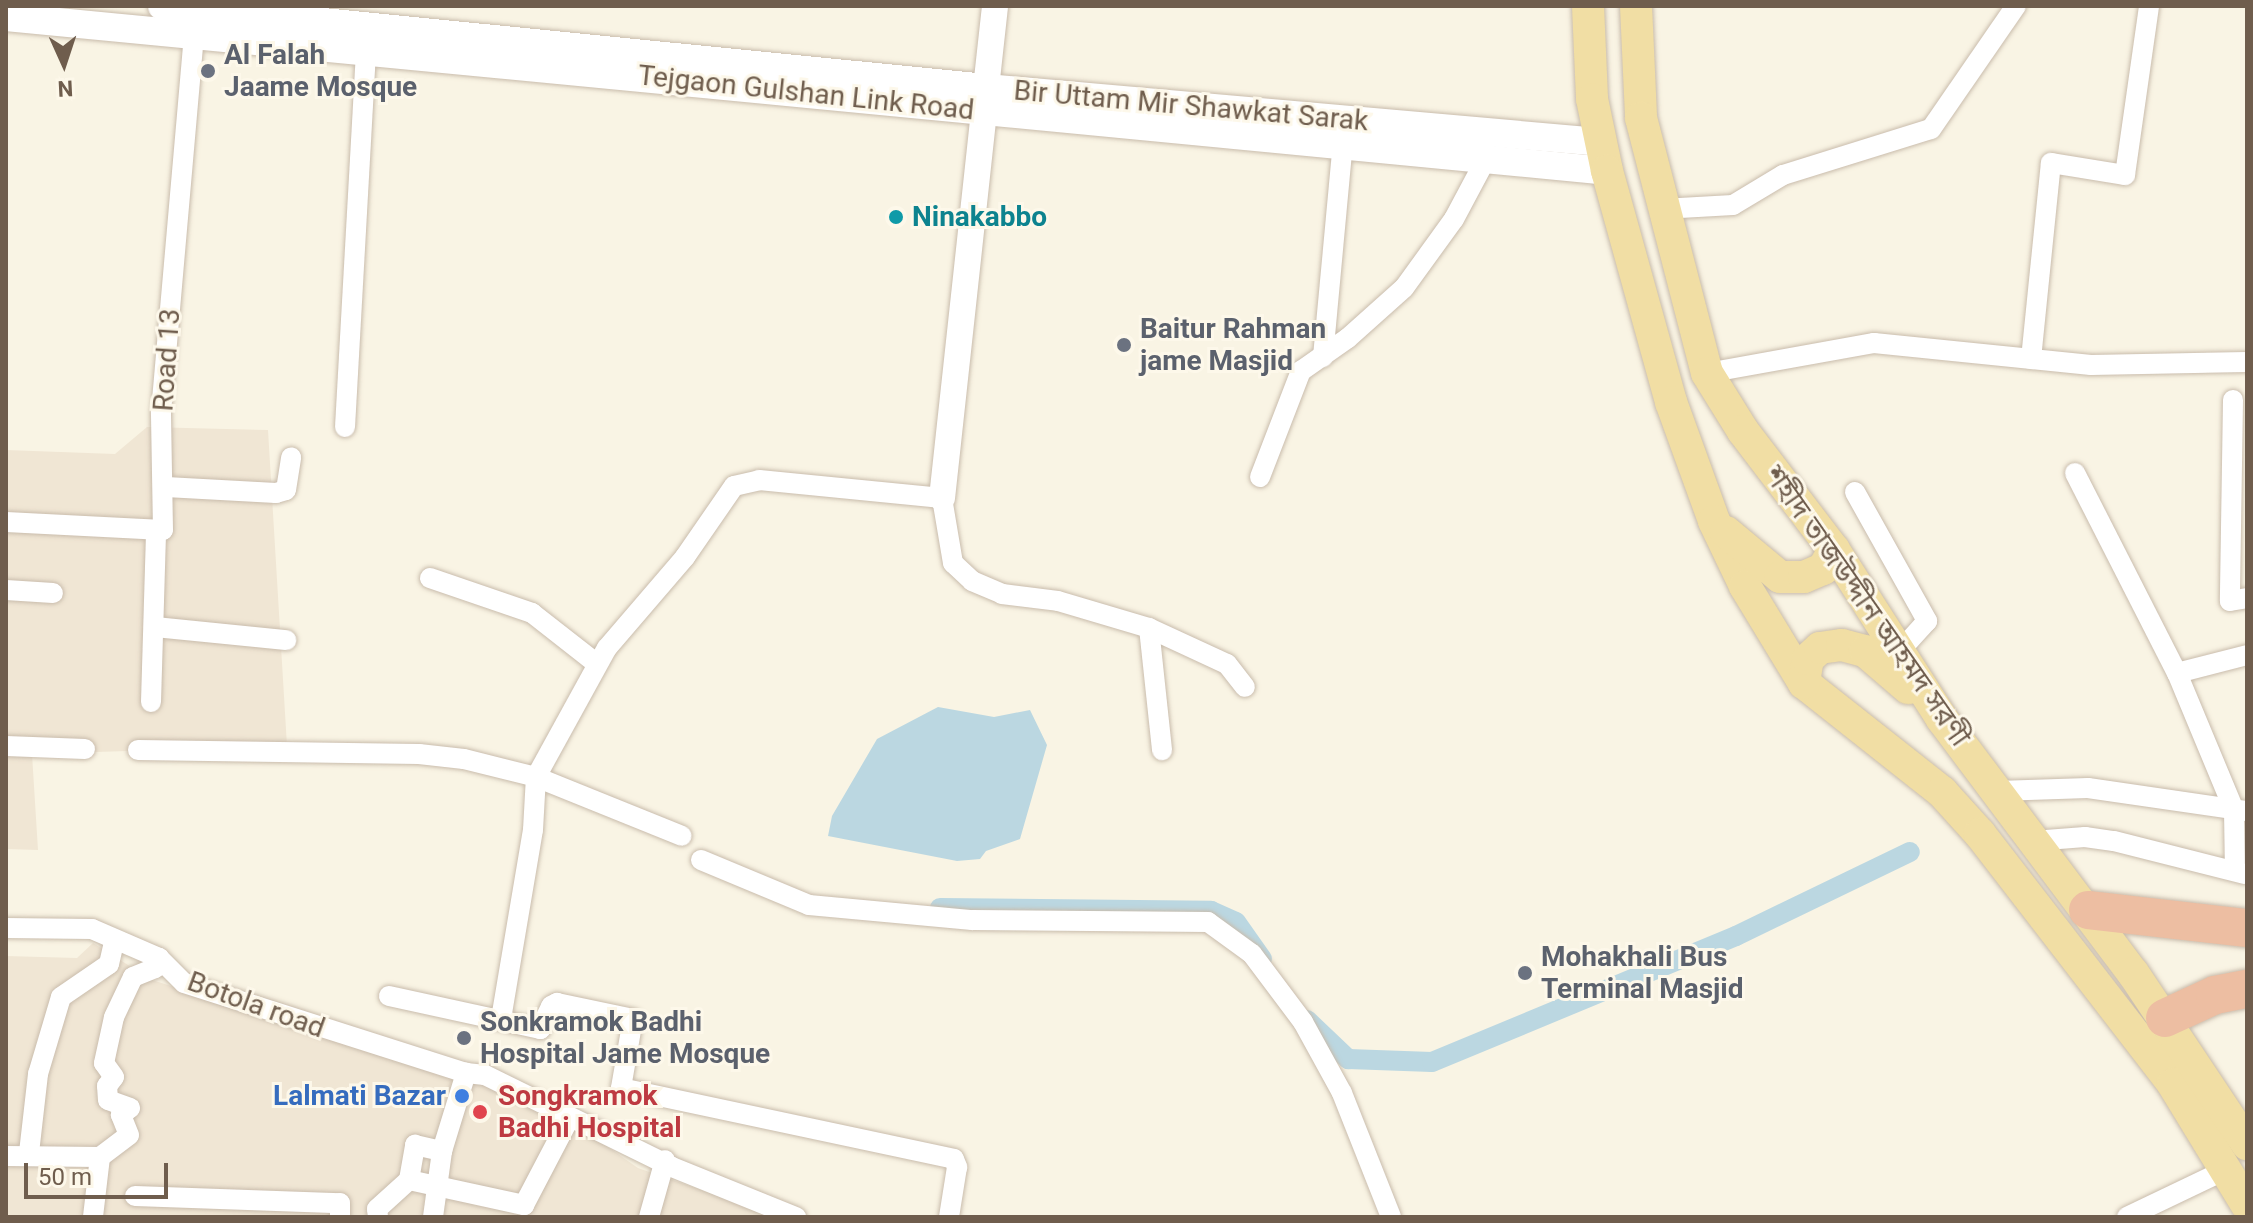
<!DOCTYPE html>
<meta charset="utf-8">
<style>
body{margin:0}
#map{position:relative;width:2253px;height:1223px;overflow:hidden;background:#f9f4e4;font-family:Roboto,"Noto Sans Bengali",sans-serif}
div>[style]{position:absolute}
.residential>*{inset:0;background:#f0e6d4}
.water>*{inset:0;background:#bbd7e1}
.canal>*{height:20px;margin:-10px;padding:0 10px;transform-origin:10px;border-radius:10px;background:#bbd7e1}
.roads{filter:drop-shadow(0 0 2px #c9bcac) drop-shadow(0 0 2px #c9bcac)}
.minor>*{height:20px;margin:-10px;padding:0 10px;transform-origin:10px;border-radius:10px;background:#fff}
.tertiary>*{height:26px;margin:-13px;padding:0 13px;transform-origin:13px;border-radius:13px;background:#fff}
.secondary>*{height:28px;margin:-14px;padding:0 14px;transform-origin:14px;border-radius:14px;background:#fff}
.primary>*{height:32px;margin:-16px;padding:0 16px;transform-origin:16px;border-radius:16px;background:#f1dea4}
.motorway>*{height:38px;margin:-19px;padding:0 19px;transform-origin:19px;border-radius:19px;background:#edbea2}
.dots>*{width:22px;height:22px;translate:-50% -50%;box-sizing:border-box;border:4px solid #fdf8ea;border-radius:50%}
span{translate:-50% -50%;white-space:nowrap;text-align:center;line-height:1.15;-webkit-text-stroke:6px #fdf8ea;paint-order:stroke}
.worship-label{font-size:28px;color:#5b616d;font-weight:700}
.left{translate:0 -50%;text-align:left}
.street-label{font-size:28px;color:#6f5d4d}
.culture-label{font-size:28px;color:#0d838f;font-weight:700}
.shop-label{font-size:28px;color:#366cbe;font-weight:700}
.right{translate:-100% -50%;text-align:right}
.health-label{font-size:28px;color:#be3a42;font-weight:700}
.frame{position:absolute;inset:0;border:8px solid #6f5d4d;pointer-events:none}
.north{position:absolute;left:24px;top:24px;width:80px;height:80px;-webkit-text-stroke:6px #fdf8ea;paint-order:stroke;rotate:177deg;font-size:22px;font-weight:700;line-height:32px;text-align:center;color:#6f5d4d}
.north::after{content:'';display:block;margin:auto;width:28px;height:36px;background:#6f5d4d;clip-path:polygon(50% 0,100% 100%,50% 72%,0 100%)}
.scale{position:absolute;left:24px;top:1163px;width:144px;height:36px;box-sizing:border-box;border:4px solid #6f5d4d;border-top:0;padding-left:10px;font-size:24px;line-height:28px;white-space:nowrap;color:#6f5d4d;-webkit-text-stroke:6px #fdf8ea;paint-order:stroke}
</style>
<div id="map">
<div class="residential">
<i style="clip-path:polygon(147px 427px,268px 430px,287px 746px,32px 754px,38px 850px,6px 849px,6px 450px,115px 454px)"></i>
<i style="clip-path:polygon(93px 943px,152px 980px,458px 1076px,485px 1076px,576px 1125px,638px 1168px,778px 1217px,6px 1217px,6px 956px,77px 958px)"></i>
</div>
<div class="water">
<i style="clip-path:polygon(938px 707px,994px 717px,1030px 710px,1047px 745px,1020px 839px,986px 851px,980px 859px,957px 861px,828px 836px,832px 816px,877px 739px)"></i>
</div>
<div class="canal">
<i style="left:940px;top:908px;width:271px;rotate:0.6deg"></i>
<i style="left:1211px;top:911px;width:27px;rotate:24deg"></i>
<i style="left:1236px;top:922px;width:45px;rotate:54.9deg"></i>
<i style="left:1307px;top:1020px;width:57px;rotate:43.6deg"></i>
<i style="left:1348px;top:1059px;width:84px;rotate:2deg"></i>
<i style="left:1432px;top:1062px;width:329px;rotate:-22.5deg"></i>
<i style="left:1736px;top:936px;width:193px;rotate:-25.8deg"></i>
</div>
<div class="roads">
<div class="minor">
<i style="left:1662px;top:209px;width:71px;rotate:-3.2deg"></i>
<i style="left:1733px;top:205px;width:58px;rotate:-31deg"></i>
<i style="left:1783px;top:175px;width:155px;rotate:-17.3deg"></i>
<i style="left:1931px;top:129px;width:150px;rotate:-55.4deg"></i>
<i style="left:1323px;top:357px;width:215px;rotate:-84.7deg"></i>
<i style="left:2031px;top:359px;width:197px;rotate:-84.2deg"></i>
<i style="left:2051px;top:163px;width:75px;rotate:9.2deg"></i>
<i style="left:2125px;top:175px;width:171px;rotate:-81.9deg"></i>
<i style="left:1707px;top:373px;width:170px;rotate:-10.2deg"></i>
<i style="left:1874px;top:343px;width:218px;rotate:5.8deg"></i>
<i style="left:2091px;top:365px;width:156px;rotate:-1.1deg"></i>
<i style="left:2233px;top:400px;width:201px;rotate:90.9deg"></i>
<i style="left:2230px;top:601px;width:17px;rotate:-10deg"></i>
<i style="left:345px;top:427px;width:380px;rotate:-86.8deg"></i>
<i style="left:2075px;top:473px;width:225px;rotate:63deg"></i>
<i style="left:2177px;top:673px;width:148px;rotate:67.4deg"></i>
<i style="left:2234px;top:810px;width:61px;rotate:89.1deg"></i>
<i style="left:1260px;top:477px;width:114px;rotate:-68.9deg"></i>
<i style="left:1301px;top:371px;width:57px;rotate:-35.1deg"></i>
<i style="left:1348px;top:338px;width:75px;rotate:-41.8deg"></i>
<i style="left:1404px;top:288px;width:85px;rotate:-54.1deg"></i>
<i style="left:1454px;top:219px;width:70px;rotate:-62deg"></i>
<i style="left:166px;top:487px;width:110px;rotate:3.1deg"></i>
<i style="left:276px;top:493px;width:10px;rotate:-17deg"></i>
<i style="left:286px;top:490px;width:33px;rotate:-81deg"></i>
<i style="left:1855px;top:492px;width:148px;rotate:60.8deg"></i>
<i style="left:1927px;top:621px;width:43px;rotate:132.2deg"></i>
<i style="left:6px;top:522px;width:157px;rotate:2.9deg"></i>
<i style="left:163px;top:530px;width:118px;rotate:-91deg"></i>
<i style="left:161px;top:412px;width:381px;rotate:-85deg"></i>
<i style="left:430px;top:578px;width:108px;rotate:18.9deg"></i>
<i style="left:532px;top:613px;width:83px;rotate:38.1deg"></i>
<i style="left:6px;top:590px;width:47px;rotate:3.7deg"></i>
<i style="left:155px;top:627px;width:132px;rotate:5.7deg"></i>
<i style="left:1149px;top:628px;width:123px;rotate:83.9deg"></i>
<i style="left:2177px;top:673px;width:72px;rotate:-14.4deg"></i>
<i style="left:151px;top:702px;width:171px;rotate:-88.3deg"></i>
<i style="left:6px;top:746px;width:79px;rotate:2.2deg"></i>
<i style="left:138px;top:750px;width:281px;rotate:0.8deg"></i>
<i style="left:419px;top:754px;width:45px;rotate:6.3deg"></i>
<i style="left:464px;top:759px;width:74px;rotate:14deg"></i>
<i style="left:536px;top:777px;width:157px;rotate:22deg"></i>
<i style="left:1998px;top:791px;width:90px;rotate:-1.9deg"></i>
<i style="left:2088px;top:788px;width:159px;rotate:8.3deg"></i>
<i style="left:2033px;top:841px;width:52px;rotate:-4.4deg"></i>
<i style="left:2085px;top:837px;width:29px;rotate:8deg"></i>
<i style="left:2114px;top:841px;width:134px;rotate:14.2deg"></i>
<i style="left:701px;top:860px;width:117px;rotate:22.6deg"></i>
<i style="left:809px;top:905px;width:164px;rotate:5.3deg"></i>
<i style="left:972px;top:920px;width:236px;rotate:0.5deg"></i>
<i style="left:1208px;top:922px;width:54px;rotate:36deg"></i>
<i style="left:1252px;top:954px;width:85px;rotate:53.1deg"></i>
<i style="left:1303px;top:1022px;width:81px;rotate:61.2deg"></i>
<i style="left:1342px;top:1093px;width:133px;rotate:68.4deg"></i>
<i style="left:6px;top:928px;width:86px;rotate:0.7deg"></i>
<i style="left:92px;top:929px;width:73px;rotate:23.4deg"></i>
<i style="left:159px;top:958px;width:35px;rotate:45deg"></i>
<i style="left:184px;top:983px;width:296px;rotate:17.7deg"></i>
<i style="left:389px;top:996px;width:155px;rotate:12.3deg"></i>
<i style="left:540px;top:1029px;width:25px;rotate:-64deg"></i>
<i style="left:551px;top:1006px;width:7px;rotate:-27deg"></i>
<i style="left:557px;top:1003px;width:78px;rotate:11.9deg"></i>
<i style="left:633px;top:1019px;width:70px;rotate:99.9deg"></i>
<i style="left:621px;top:1088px;width:340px;rotate:12deg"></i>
<i style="left:954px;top:1159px;width:9px;rotate:69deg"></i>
<i style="left:957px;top:1167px;width:51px;rotate:99.1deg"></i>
<i style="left:501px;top:1019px;width:192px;rotate:-80.4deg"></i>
<i style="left:533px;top:830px;width:53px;rotate:-86.8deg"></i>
<i style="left:536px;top:777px;width:147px;rotate:-61.2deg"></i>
<i style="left:607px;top:648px;width:120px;rotate:-49.4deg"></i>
<i style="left:685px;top:557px;width:86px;rotate:-55.4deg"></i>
<i style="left:734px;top:486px;width:26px;rotate:-13deg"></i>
<i style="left:759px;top:480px;width:184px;rotate:5.6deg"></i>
<i style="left:942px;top:498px;width:66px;rotate:80.4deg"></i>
<i style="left:953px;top:563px;width:26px;rotate:43deg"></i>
<i style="left:972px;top:581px;width:33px;rotate:23deg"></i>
<i style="left:1002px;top:594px;width:56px;rotate:7.1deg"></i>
<i style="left:1058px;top:601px;width:95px;rotate:16.5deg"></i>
<i style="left:1149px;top:628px;width:86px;rotate:24.8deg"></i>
<i style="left:1227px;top:664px;width:29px;rotate:52deg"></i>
<i style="left:29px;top:1153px;width:80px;rotate:-83.5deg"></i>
<i style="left:38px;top:1074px;width:80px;rotate:-73.4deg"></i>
<i style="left:61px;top:997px;width:58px;rotate:-34.5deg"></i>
<i style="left:109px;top:964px;width:23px;rotate:-77deg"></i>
<i style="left:6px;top:1156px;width:94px;rotate:0.6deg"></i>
<i style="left:100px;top:1157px;width:60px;rotate:96.7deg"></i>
<i style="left:100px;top:1157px;width:36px;rotate:-37deg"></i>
<i style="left:129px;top:1135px;width:22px;rotate:-112deg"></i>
<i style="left:121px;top:1115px;width:11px;rotate:-38deg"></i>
<i style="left:130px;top:1108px;width:23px;rotate:-160deg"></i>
<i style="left:108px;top:1100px;width:14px;rotate:-94deg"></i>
<i style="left:107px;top:1086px;width:11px;rotate:-52deg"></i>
<i style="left:114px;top:1077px;width:17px;rotate:-126deg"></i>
<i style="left:104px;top:1063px;width:47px;rotate:-77.7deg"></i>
<i style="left:114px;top:1017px;width:44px;rotate:-64.6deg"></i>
<i style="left:133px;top:977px;width:24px;rotate:-22deg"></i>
<i style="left:155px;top:968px;width:11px;rotate:-68deg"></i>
<i style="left:409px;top:1180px;width:118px;rotate:12.3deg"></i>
<i style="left:524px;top:1205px;width:97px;rotate:-62.4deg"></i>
<i style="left:135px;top:1196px;width:205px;rotate:2deg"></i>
<i style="left:340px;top:1203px;width:14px;rotate:90deg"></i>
<i style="left:378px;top:1217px;width:8px;rotate:-97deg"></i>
<i style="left:377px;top:1209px;width:43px;rotate:-42.2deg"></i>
<i style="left:409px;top:1180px;width:36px;rotate:-80deg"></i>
<i style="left:415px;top:1145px;width:28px;rotate:13deg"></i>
<i style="left:442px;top:1151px;width:82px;rotate:-72.9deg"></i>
<i style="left:466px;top:1073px;width:19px;rotate:6deg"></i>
<i style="left:485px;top:1075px;width:208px;rotate:26.2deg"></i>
<i style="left:672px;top:1167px;width:134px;rotate:22deg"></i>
<i style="left:433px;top:1217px;width:67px;rotate:-82.2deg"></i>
<i style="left:649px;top:1217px;width:59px;rotate:-74.3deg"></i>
<i style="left:2127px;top:1217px;width:111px;rotate:-25.6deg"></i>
</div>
<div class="tertiary">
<i style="left:986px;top:88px;width:82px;rotate:-83.7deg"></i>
<i style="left:942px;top:498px;width:390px;rotate:-83.8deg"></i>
</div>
<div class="secondary">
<i style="left:162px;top:6px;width:828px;rotate:5.68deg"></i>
<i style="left:986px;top:88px;width:615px;rotate:5.03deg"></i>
<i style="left:6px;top:17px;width:1608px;rotate:5.49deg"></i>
</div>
<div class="primary">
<i style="left:1588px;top:6px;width:93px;rotate:87.5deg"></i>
<i style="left:1592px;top:99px;width:74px;rotate:78.2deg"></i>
<i style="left:1607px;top:171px;width:240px;rotate:74.5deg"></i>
<i style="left:1671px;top:402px;width:127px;rotate:70.1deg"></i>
<i style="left:1714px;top:521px;width:72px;rotate:64.5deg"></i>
<i style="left:1745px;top:586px;width:114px;rotate:58.7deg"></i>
<i style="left:1804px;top:683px;width:176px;rotate:38.3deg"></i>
<i style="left:1942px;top:792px;width:57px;rotate:47.9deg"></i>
<i style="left:1980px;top:834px;width:316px;rotate:52.3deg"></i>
<i style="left:2173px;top:1084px;width:142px;rotate:58.6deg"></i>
<i style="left:1636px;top:6px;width:112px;rotate:87.4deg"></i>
<i style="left:1641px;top:118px;width:263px;rotate:75.5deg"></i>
<i style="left:1707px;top:373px;width:68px;rotate:58.2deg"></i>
<i style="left:1743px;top:431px;width:150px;rotate:52.6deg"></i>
<i style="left:1834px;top:550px;width:201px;rotate:57.4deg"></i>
<i style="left:1942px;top:719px;width:318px;rotate:53.1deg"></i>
<i style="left:2133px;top:973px;width:206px;rotate:56.3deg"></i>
<i style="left:1726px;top:532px;width:70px;rotate:39.8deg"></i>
<i style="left:1780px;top:577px;width:24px"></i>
<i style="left:1804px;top:577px;width:21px;rotate:-23deg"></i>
<i style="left:1823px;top:569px;width:22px;rotate:-60deg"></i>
<i style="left:1804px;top:683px;width:24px;rotate:-81deg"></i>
<i style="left:1808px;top:659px;width:16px;rotate:-43deg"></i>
<i style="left:1820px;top:648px;width:22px;rotate:-8deg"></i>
<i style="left:1842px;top:645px;width:24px;rotate:15deg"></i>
<i style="left:1865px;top:651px;width:57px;rotate:40.7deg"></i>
</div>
<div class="motorway">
<i style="left:2088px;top:910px;width:160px;rotate:6.5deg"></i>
<i style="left:2165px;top:1018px;width:55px;rotate:-24.7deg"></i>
<i style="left:2215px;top:995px;width:33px;rotate:-11deg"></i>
</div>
</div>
<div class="dots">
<i style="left:208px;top:71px;background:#6b7280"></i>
<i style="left:896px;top:217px;background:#0f9aa8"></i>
<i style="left:1124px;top:345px;background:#6b7280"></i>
<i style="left:1525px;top:973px;background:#6b7280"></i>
<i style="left:464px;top:1038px;background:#6b7280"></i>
<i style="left:462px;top:1096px;background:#3f7fe0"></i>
<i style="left:480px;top:1112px;background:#e0444e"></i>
</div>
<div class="worship-label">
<span class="left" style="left:224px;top:71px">Al Falah<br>Jaame Mosque</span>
<span class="left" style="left:1140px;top:345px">Baitur Rahman<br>jame Masjid</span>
<span class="left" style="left:1541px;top:973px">Mohakhali Bus<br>Terminal Masjid</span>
<span class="left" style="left:480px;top:1038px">Sonkramok Badhi<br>Hospital Jame Mosque</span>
</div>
<div class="street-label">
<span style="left:806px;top:93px;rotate:6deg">Tejgaon Gulshan Link Road</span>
<span style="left:1191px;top:106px;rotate:5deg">Bir Uttam Mir Shawkat Sarak</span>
<span style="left:167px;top:360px;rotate:-86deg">Road 13</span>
<span style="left:1867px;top:606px;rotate:55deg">শহীদ তাজউদ্দীন আহমদ সরণী</span>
<span style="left:256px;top:1005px;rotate:20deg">Botola road</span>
</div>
<div class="culture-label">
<span class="left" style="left:912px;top:217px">Ninakabbo</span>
</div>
<div class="shop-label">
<span class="right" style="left:446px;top:1096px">Lalmati Bazar</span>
</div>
<div class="health-label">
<span class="left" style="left:498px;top:1112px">Songkramok<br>Badhi Hospital</span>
</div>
<div class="frame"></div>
<div class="north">N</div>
<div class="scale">50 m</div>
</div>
